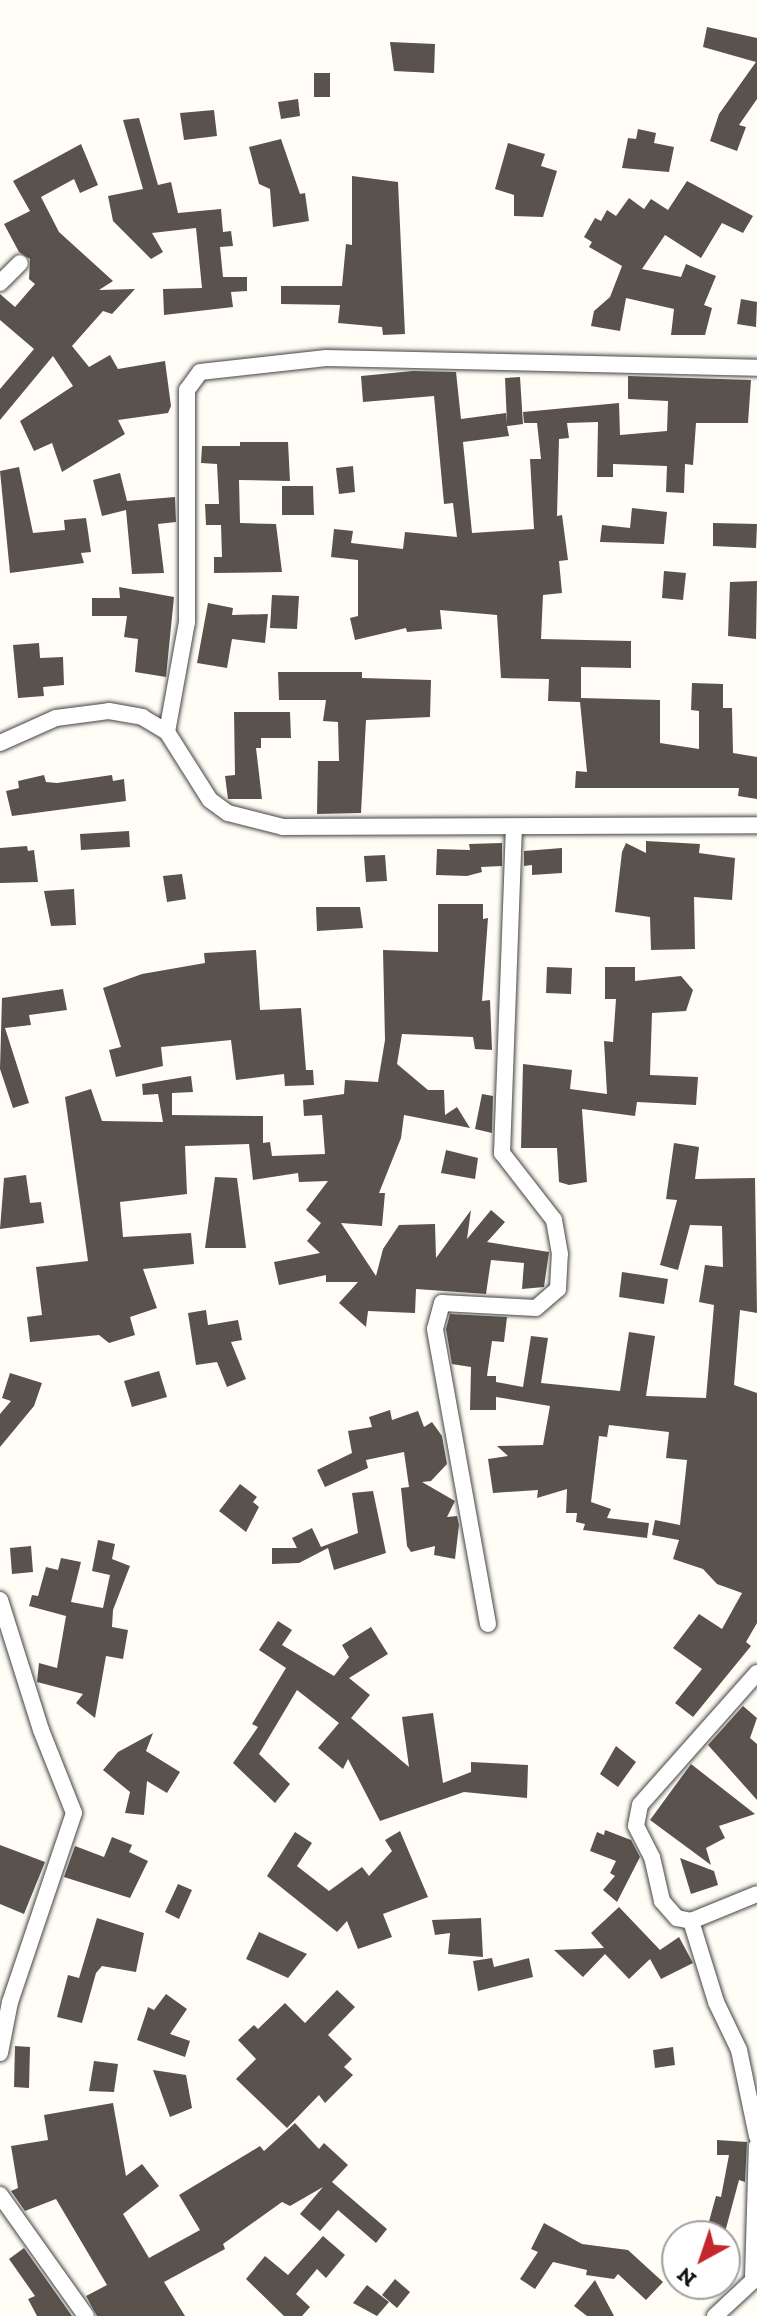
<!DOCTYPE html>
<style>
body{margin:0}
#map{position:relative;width:757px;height:2316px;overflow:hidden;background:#fffdf5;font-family:"Zilla Slab",serif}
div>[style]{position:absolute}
.building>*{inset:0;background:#5a524d}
.roads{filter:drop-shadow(0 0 2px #444) drop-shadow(0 0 2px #444)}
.street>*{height:16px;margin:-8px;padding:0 8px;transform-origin:8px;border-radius:8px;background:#fff}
span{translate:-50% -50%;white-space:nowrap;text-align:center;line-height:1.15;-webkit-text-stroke:8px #fff;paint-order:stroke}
.north{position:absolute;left:661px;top:2220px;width:80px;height:80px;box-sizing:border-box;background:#fff;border:2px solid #a0a0a0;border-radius:50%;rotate:220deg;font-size:22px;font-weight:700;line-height:32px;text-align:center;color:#111}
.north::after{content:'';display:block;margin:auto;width:28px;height:36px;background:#c4262e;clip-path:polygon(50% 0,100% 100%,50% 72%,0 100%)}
</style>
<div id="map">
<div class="building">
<i style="clip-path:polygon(707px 27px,757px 38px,757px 99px,739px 125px,746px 127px,737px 151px,710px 141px,719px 114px,756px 62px,703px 47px)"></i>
<i style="clip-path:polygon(390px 42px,435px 44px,434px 73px,394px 71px)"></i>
<i style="clip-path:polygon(314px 73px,330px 73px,330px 97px,314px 97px)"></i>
<i style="clip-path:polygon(298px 99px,300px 116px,281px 119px,278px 102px)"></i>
<i style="clip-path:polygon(214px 110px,217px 136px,184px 140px,180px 113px)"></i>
<i style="clip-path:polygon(139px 118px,158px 185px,171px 182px,178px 213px,221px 209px,223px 232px,231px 231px,233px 246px,220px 247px,223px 277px,247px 277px,247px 291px,231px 292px,233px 307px,164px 315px,163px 289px,202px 288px,196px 228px,152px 233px,163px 252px,151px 259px,113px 221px,108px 196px,143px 189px,123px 120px)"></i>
<i style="clip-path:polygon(638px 129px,656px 133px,654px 143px,674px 147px,669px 172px,622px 168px,628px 138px,636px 139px)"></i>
<i style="clip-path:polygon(281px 139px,300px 194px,305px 193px,309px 221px,273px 227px,270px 189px,259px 184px,249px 147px)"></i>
<i style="clip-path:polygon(508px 143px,545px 154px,541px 166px,557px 171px,543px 217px,514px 216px,514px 195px,495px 189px)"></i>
<i style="clip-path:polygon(81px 144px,98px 185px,80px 193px,74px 179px,41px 197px,59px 232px,113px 281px,99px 290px,135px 289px,112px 314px,103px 311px,72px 346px,89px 367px,110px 355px,118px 369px,165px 361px,171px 406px,168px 413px,118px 420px,125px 434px,62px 472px,52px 443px,34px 451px,20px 421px,73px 386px,53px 356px,0 420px,0 389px,34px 349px,0 320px,0 294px,15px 307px,35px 284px,29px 279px,30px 259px,19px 252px,4px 224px,30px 211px,13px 181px)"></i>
<i style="clip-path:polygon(352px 176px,398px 182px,405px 334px,383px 335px,382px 327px,338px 323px,340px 305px,281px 304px,281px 286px,342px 286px,346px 244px,352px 245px)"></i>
<i style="clip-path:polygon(687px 181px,753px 216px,743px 233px,722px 223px,701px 258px,665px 235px,642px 269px,681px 277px,686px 264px,716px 276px,704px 305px,712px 308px,705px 335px,671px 335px,674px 309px,626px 298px,620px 331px,591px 326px,594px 311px,610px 297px,622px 266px,589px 247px,592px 242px,584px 237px,595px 218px,601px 221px,607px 210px,616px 216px,629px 198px,644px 209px,651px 199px,668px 210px)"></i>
<i style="clip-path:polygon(741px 299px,757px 302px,756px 327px,737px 324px)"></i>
<i style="clip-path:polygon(413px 371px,456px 372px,461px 419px,506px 413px,507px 424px,505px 378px,520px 377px,523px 424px,507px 426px,509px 436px,463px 442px,472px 533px,534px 529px,530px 459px,541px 459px,537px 423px,524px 423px,523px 412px,619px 403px,620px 435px,667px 431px,668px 401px,628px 399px,628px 376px,751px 380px,748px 423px,696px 423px,693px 465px,685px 464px,684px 493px,666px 492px,667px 466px,613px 464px,613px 477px,597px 477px,598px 422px,567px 423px,569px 438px,559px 439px,557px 516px,562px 515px,568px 560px,559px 561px,562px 593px,543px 595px,541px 639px,631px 641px,631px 668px,581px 667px,581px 698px,660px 700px,660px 743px,699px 749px,699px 711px,691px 710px,692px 683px,723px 684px,723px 708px,732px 708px,733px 753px,757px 757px,757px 799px,738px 796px,739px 788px,575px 788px,576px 771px,587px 772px,580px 702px,548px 701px,549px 679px,501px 678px,497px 615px,440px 610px,442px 629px,407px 632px,406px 628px,355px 640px,350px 618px,358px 616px,358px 560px,331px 557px,334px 529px,353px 531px,351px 543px,403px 549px,405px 532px,457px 537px,453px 503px,444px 504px,434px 396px,363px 402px,361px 376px)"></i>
<i style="clip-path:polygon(240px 442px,288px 442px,290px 481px,239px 480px,240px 523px,276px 524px,282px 572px,214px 573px,214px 557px,222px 557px,221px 525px,206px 525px,205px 504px,219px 504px,217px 464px,201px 463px,202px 446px,240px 446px)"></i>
<i style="clip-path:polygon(353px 466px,355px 492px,339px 494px,336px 468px)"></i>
<i style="clip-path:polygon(19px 467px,33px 533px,65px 530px,64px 520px,86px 518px,91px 552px,81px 553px,84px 563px,10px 573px,0 471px)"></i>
<i style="clip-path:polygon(120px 473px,127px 501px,175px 497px,176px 522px,158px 524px,164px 573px,132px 574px,126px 510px,102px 516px,93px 480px)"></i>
<i style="clip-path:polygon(282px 486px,313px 486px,314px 515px,282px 515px)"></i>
<i style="clip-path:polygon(632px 508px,667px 512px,664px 544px,600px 542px,602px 525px,630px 528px)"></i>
<i style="clip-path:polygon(713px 523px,757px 524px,756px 548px,713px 546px)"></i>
<i style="clip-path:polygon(664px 571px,686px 573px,683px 600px,662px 598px)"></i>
<i style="clip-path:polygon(757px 581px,756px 639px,728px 636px,730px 582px)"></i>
<i style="clip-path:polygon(119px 587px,174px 597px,166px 677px,135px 672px,138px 639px,124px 637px,127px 616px,92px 616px,92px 598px,120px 598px)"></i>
<i style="clip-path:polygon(272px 595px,299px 596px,297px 629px,270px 628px)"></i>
<i style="clip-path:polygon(208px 603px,233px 608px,232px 615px,268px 614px,265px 643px,232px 639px,227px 668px,197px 663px)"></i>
<i style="clip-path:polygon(39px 643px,40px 658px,63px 657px,64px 685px,43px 687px,44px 696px,18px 698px,13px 645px)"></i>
<i style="clip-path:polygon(278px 672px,362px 672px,362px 678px,431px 680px,430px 717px,366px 720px,361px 813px,317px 814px,318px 761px,339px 761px,338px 722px,323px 721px,326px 700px,279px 700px)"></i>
<i style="clip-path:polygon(234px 712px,290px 712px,291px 738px,261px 738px,261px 748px,256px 748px,262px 799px,228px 799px,225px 776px,235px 775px)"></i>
<i style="clip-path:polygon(44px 775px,46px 782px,57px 783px,112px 775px,113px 781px,124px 779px,126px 801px,12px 816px,6px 791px,19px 788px,18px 781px)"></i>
<i style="clip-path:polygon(129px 831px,130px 847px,81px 850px,80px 834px)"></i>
<i style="clip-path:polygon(646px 841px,700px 844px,699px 853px,735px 858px,732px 900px,694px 897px,695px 949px,651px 950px,650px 917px,615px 912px,622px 852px,626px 843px,646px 853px)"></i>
<i style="clip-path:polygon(502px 843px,502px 866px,481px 867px,482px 872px,467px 876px,436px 875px,437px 849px,470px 850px,469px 844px)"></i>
<i style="clip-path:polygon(27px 846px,28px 851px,34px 850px,38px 882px,0 883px,0 848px)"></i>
<i style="clip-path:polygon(562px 848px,562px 873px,532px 875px,532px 865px,524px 866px,524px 851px)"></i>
<i style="clip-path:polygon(385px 855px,387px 881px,366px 882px,364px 856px)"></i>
<i style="clip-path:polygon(182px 874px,186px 899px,167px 902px,163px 876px)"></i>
<i style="clip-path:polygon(74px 889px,76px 925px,51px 926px,44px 891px)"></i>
<i style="clip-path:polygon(438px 904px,483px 904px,483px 919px,488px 918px,482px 1001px,490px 1000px,492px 1050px,475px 1049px,473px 1037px,402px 1034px,397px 1064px,428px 1090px,444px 1090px,445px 1115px,457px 1107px,470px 1128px,404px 1115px,401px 1138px,379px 1193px,385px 1193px,382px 1226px,341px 1223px,376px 1276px,383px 1249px,399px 1225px,435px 1224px,436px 1258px,471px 1210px,467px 1239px,491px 1210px,505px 1222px,487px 1242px,549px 1252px,544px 1287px,522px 1289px,524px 1263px,491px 1260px,486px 1294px,416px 1289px,415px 1313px,368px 1311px,366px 1327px,339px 1303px,358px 1282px,326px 1282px,326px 1275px,279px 1285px,274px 1262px,320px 1253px,307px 1241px,321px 1223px,306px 1210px,328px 1181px,299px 1182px,298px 1173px,253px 1180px,249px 1144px,185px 1146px,187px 1194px,120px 1202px,123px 1237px,191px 1233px,194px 1264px,143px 1269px,157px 1308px,130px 1317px,135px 1335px,109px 1343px,99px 1335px,30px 1342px,27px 1317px,42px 1315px,36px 1267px,88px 1261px,65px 1097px,91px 1089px,102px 1121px,163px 1122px,158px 1094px,143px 1095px,142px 1084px,191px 1076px,193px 1092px,172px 1093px,172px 1115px,263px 1116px,263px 1143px,270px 1142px,272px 1156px,325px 1154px,322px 1115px,304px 1116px,303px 1100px,344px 1094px,345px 1080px,378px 1082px,385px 1040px,383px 950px,438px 952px)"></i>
<i style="clip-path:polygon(316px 907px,360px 907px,363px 928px,317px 931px)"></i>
<i style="clip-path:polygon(256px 950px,260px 1010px,301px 1008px,306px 1070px,313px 1070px,314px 1085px,285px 1086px,284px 1074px,236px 1080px,231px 1040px,161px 1047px,163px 1066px,116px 1077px,109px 1050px,121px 1047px,103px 988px,142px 974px,205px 963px,204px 953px)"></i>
<i style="clip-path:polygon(547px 967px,572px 968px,571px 994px,546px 993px)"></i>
<i style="clip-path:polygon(605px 967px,635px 967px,635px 981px,681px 976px,693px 990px,686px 1011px,652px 1013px,650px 1075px,698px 1077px,696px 1105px,637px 1102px,635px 1116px,582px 1109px,587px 1182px,569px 1185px,559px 1182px,557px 1148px,521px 1148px,523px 1064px,572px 1070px,570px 1089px,607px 1094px,604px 1041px,613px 1042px,616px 999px,605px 999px)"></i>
<i style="clip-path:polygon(63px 989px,67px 1010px,29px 1015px,31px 1025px,5px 1028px,29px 1103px,13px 1108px,0 1069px,2px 998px)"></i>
<i style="clip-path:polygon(482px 1094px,493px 1096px,492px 1133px,475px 1129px)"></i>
<i style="clip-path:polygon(674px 1143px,699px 1147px,695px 1179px,755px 1178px,757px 1313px,740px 1310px,734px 1385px,757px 1393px,757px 1623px,746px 1642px,751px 1646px,693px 1717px,675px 1703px,702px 1669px,673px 1648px,699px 1614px,722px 1629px,742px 1593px,717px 1584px,703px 1569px,673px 1559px,679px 1540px,652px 1535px,655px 1520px,680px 1525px,687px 1460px,666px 1458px,669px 1432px,609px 1425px,607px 1437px,599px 1436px,591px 1502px,611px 1509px,607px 1518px,649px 1523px,647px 1538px,583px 1530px,585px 1524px,576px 1522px,577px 1513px,566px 1513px,567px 1489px,537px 1498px,538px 1490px,493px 1493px,488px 1459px,508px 1456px,497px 1446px,543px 1445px,550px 1406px,496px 1397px,496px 1410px,470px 1410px,471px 1367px,452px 1364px,446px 1329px,450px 1314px,507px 1317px,504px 1342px,492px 1341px,487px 1376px,496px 1376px,496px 1382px,523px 1387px,531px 1336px,548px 1338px,541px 1383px,620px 1391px,629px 1332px,655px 1336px,646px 1396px,706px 1398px,714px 1305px,699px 1302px,705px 1265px,723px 1267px,722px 1226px,690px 1225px,678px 1270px,660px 1265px,677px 1200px,666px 1199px)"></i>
<i style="clip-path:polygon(446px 1150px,478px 1158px,475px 1179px,441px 1173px)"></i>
<i style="clip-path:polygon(26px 1175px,30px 1203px,41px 1202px,44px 1223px,0 1229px,4px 1178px)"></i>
<i style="clip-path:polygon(215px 1177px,237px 1178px,246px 1248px,205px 1248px)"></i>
<i style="clip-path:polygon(622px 1272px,668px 1279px,664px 1304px,619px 1297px)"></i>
<i style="clip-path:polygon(206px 1310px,208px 1325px,238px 1320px,242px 1340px,231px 1342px,246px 1379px,227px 1387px,217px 1362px,196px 1365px,188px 1313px)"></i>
<i style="clip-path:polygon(159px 1371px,167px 1397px,132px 1407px,124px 1381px)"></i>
<i style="clip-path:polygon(10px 1373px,42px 1383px,34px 1406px,0 1447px,0 1414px,11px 1401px,2px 1398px)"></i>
<i style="clip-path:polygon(390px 1410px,392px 1420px,418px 1411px,424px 1427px,432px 1422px,442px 1436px,447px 1464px,431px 1481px,422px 1482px,455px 1501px,447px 1517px,457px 1516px,459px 1525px,455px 1559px,434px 1555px,435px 1546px,411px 1552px,407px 1546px,401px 1488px,409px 1487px,404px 1452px,366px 1460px,368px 1468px,325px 1487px,317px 1470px,352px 1453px,348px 1431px,372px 1427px,369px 1417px)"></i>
<i style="clip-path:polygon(240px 1484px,257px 1497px,253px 1502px,259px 1507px,246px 1532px,219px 1511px)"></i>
<i style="clip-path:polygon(373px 1491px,386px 1553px,334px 1570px,328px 1548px,299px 1563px,272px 1564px,272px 1548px,297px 1548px,292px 1538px,312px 1528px,321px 1547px,358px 1533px,352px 1493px)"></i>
<i style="clip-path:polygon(98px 1540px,115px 1544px,112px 1559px,130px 1566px,113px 1610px,112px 1627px,128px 1630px,123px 1659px,106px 1656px,95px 1718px,76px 1703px,83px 1694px,37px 1682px,39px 1663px,57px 1668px,66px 1616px,29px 1606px,32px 1595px,38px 1596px,46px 1567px,58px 1570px,61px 1558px,81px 1562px,71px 1602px,103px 1608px,110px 1575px,92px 1571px)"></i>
<i style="clip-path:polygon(31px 1546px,33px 1572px,12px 1574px,10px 1548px)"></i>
<i style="clip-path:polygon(278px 1621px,292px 1630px,282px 1645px,334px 1676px,349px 1657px,342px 1645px,371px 1627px,388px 1654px,349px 1678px,370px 1695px,351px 1718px,409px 1767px,402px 1717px,433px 1713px,443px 1783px,471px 1772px,471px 1762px,528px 1765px,527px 1798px,464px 1792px,380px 1821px,348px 1759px,343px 1769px,318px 1748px,339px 1723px,297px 1690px,259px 1754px,290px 1784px,275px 1803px,233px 1763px,258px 1727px,252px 1724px,286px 1668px,259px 1650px)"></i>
<i style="clip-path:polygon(743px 1706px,757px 1718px,750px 1738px,757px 1744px,757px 1800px,708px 1745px)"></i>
<i style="clip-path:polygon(153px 1733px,146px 1751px,180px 1772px,167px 1793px,147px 1781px,144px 1815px,125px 1813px,130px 1792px,103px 1770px,118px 1752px)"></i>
<i style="clip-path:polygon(616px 1746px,636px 1762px,618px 1787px,600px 1774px)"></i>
<i style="clip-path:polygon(691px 1764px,755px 1814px,719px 1826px,725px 1838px,706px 1848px,711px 1865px,650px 1820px)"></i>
<i style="clip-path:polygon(605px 1830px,631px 1840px,640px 1857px,617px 1902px,603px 1890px,615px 1876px,610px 1873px,616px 1861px,590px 1851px,597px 1832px,604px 1835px)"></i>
<i style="clip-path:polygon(400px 1831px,428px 1897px,383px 1914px,392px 1937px,358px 1949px,347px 1921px,337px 1932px,267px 1876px,295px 1832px,312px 1843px,297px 1866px,329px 1891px,362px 1867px,369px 1876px,392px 1851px,385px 1840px)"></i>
<i style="clip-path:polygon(112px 1837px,132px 1845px,129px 1852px,148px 1861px,130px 1898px,64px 1877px,75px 1846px,104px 1857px)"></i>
<i style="clip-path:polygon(0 1845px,45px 1862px,24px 1914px,0 1904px)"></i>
<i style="clip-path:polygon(680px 1858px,714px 1871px,718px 1885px,691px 1894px)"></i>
<i style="clip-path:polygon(178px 1884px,192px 1890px,179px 1919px,165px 1912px)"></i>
<i style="clip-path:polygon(619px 1907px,660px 1950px,679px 1937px,693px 1963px,661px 1979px,650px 1959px,629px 1979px,605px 1954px,583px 1977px,554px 1950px,604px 1948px,591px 1933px)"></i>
<i style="clip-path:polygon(97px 1918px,144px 1933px,136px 1972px,102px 1966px,96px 1973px,82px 2023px,57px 2017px,68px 1975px,79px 1978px)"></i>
<i style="clip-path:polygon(481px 1918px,483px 1957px,448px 1954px,450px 1933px,435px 1935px,432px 1920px)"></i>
<i style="clip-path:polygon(259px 1932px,307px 1954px,288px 1978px,246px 1959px)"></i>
<i style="clip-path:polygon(492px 1958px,494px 1967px,529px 1958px,533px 1977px,478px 1991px,473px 1961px)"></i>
<i style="clip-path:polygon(337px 1990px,355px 2007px,328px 2035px,352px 2059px,344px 2067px,353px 2075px,325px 2103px,319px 2095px,287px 2128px,236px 2079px,256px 2059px,238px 2040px,254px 2025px,258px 2029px,285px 2003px,305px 2023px)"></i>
<i style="clip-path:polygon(166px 1994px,187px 2009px,170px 2034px,190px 2041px,185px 2057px,137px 2040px,148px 2007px,154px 2010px)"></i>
<i style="clip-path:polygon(15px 2046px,30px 2047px,29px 2088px,14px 2087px)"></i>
<i style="clip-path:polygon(673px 2047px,675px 2065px,655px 2068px,653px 2050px)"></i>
<i style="clip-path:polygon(94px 2061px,118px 2064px,114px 2092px,89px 2091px)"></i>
<i style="clip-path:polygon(153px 2070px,186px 2075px,192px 2108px,170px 2117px)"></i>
<i style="clip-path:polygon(113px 2103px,126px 2176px,142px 2164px,159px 2186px,123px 2214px,149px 2258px,200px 2230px,179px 2195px,260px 2146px,264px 2151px,295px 2123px,319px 2149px,324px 2143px,348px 2165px,332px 2182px,387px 2229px,376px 2243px,338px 2210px,320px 2231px,300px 2214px,323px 2187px,290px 2206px,282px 2202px,223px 2244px,225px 2249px,164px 2282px,185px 2316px,97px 2316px,86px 2296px,107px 2285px,56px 2199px,25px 2211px,11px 2191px,18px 2188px,11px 2146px,48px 2140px,44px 2115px)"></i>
<i style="clip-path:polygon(717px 2140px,747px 2142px,745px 2182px,739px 2180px,724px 2236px,705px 2236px,716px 2196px,721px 2197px,729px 2155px,717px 2155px)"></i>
<i style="clip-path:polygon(544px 2223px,582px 2244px,628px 2250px,663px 2282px,646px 2300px,618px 2274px,614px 2279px,586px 2275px,587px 2270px,553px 2262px,535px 2289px,520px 2279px,538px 2252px,531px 2249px)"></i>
<i style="clip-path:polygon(323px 2236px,345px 2255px,326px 2278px,317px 2269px,296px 2294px,310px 2307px,302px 2316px,284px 2316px,246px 2279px,265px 2256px,288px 2275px)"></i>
<i style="clip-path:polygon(24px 2248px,72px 2316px,37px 2316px,28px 2299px,35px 2296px,9px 2259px)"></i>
<i style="clip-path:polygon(395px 2279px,410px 2292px,397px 2308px,382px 2295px)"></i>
<i style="clip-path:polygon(595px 2280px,614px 2316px,587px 2316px,574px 2306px)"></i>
<i style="clip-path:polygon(367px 2285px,389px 2302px,377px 2316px,353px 2303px)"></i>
</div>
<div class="roads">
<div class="street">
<i style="left:0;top:283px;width:28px;rotate:-45deg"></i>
<i style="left:167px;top:732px;width:112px;rotate:-79.7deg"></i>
<i style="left:187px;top:622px;width:232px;rotate:-90deg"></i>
<i style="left:187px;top:390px;width:22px;rotate:-54deg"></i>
<i style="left:200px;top:372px;width:127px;rotate:-6.3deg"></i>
<i style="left:326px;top:358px;width:431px;rotate:1.3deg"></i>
<i style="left:0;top:743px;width:61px;rotate:-24.1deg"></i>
<i style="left:56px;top:718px;width:53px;rotate:-7.5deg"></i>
<i style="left:109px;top:711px;width:34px;rotate:10deg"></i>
<i style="left:142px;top:717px;width:29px;rotate:31deg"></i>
<i style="left:167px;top:732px;width:80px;rotate:57.7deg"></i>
<i style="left:210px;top:800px;width:22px;rotate:36deg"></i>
<i style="left:228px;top:813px;width:57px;rotate:14.3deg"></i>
<i style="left:283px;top:827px;width:474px;rotate:-0.2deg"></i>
<i style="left:0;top:1600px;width:136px;rotate:72.5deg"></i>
<i style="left:41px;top:1730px;width:89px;rotate:68.3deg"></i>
<i style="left:74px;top:1813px;width:200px;rotate:108.7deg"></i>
<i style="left:10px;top:2002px;width:52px;rotate:101.1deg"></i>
<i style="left:488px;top:1624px;width:300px;rotate:-100.2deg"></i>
<i style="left:435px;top:1329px;width:27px;rotate:-75deg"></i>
<i style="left:442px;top:1303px;width:94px;rotate:3deg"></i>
<i style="left:536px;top:1308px;width:29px;rotate:-41deg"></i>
<i style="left:558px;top:1289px;width:35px;rotate:-87deg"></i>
<i style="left:560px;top:1254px;width:35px;rotate:-100deg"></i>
<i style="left:554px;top:1220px;width:85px;rotate:-127.8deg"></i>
<i style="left:502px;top:1153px;width:325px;rotate:-87.9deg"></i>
<i style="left:757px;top:1673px;width:176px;rotate:131.6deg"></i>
<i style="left:640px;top:1805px;width:21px;rotate:101deg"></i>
<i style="left:636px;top:1826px;width:35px;rotate:63deg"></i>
<i style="left:652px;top:1857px;width:45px;rotate:77.2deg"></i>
<i style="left:662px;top:1901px;width:23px;rotate:49deg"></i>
<i style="left:677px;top:1918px;width:14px;rotate:12deg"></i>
<i style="left:691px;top:1921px;width:71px;rotate:-22.2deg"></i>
<i style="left:691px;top:1921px;width:85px;rotate:72.8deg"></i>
<i style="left:716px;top:2002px;width:53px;rotate:64.4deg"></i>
<i style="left:739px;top:2050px;width:88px;rotate:78.2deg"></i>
<i style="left:0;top:2195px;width:148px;rotate:54.6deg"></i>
<i style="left:753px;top:2277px;width:131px;rotate:-88.3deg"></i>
<i style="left:715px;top:2316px;width:57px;rotate:-42.9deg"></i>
</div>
</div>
<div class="north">N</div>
</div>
